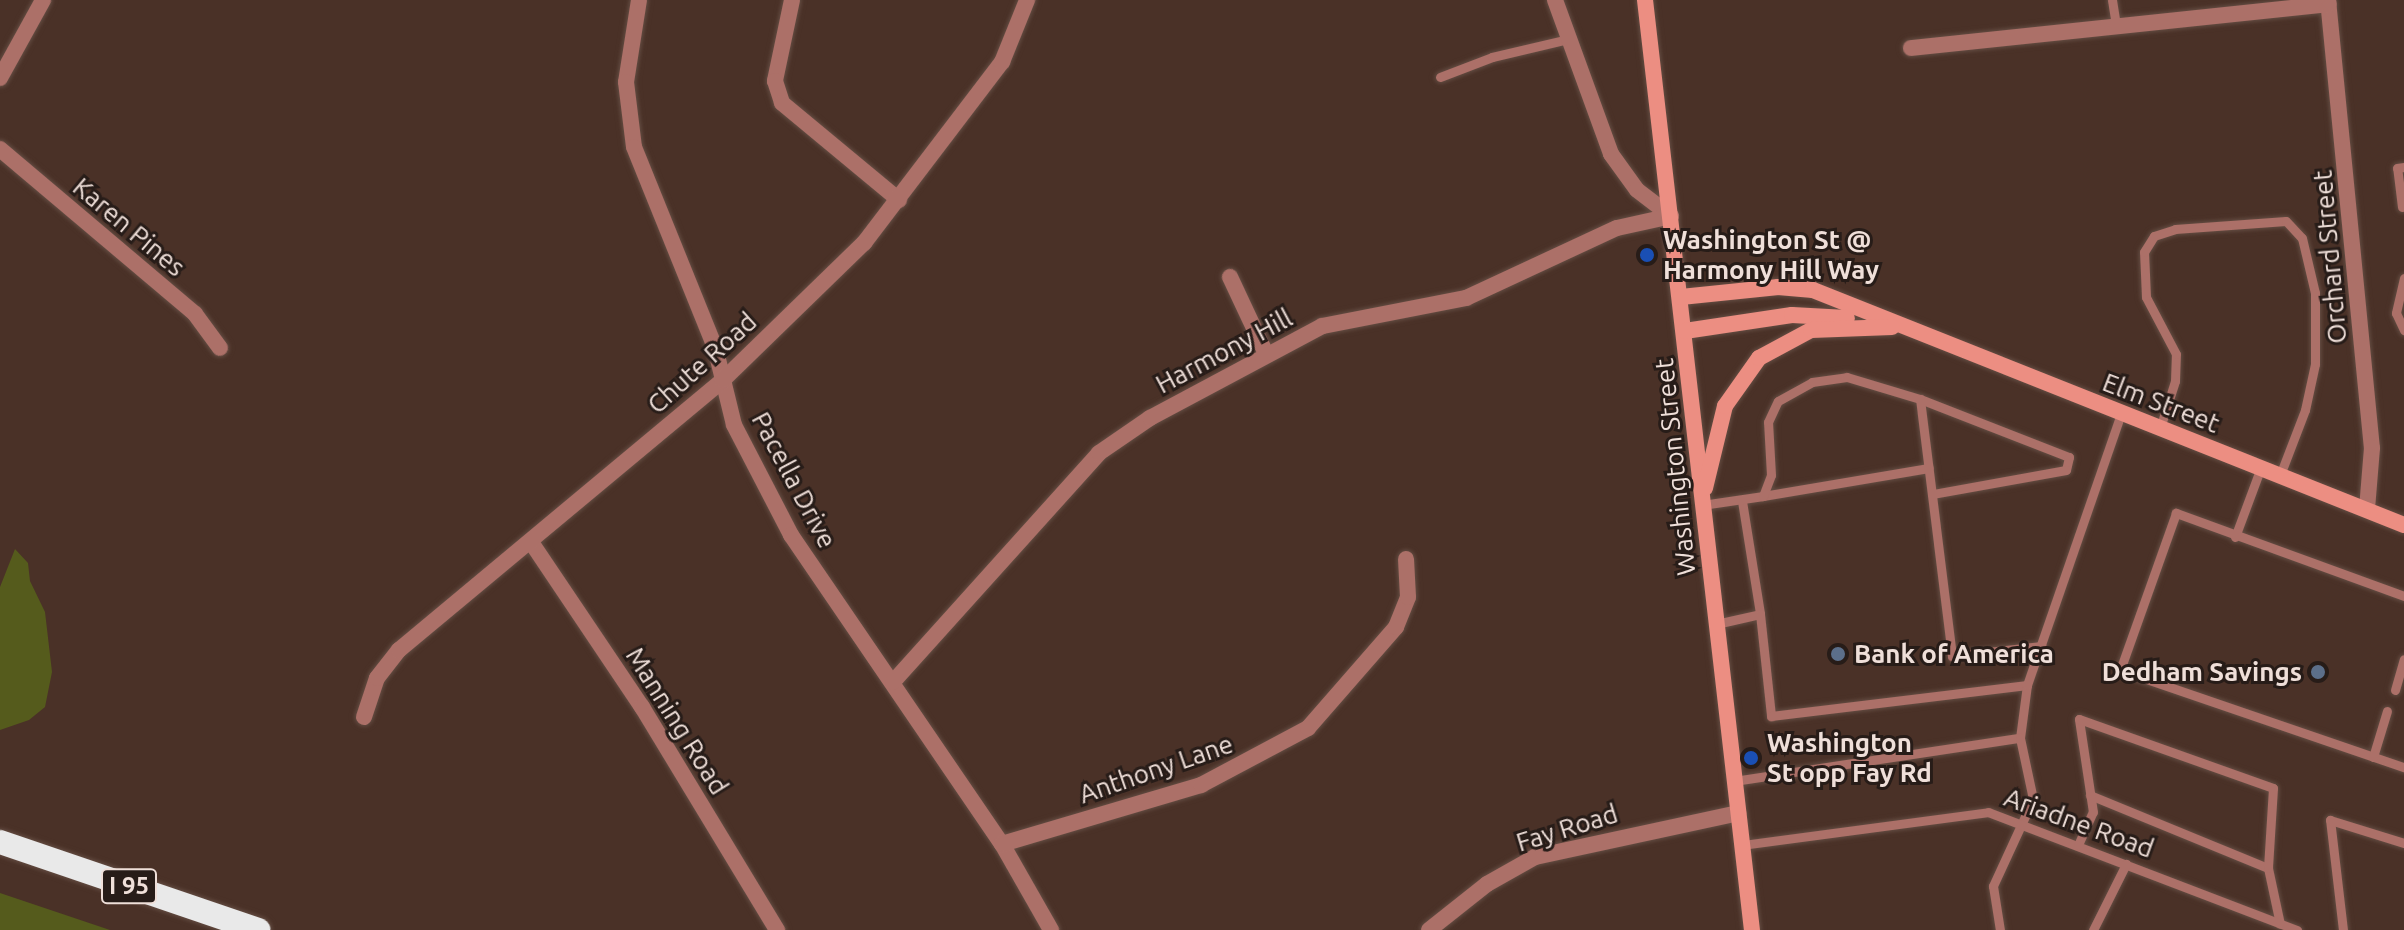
<!DOCTYPE html>
<style>
body{margin:0}
#map{position:relative;width:2404px;height:930px;overflow:hidden;background:#4a3127;font-family:Ubuntu,sans-serif}
div>[style]{position:absolute}
.green>*{inset:0;background:#555b1c}
.roads{filter:drop-shadow(0 0 2px #644d43) drop-shadow(0 0 2px #644d43)}
.lane>*{height:9px;margin:-4.5px;padding:0 4.5px;transform-origin:4.5px;border-radius:4.5px;background:#ac7068}
.street>*{height:16px;margin:-8px;padding:0 8px;transform-origin:8px;border-radius:8px;background:#ac7068}
.secondary>*{height:16px;margin:-8px;padding:0 8px;transform-origin:8px;border-radius:8px;background:#ec8e82}
.highway>*{height:24px;margin:-12px;padding:0 12px;transform-origin:12px;border-radius:12px;background:#e9e9e9}
.dots>*{width:22px;height:22px;translate:-50% -50%;box-sizing:border-box;border:4px solid #271c18;border-radius:50%}
span{translate:-50% -50%;white-space:nowrap;text-align:center;line-height:1.15;-webkit-text-stroke:6px #271c18;paint-order:stroke}
.shield-label span{padding:2px 6px;background:#271c18;border:2px solid;border-radius:6px;-webkit-text-stroke-width:0}
.shield-label{font-size:24px;color:#efdfd9;font-weight:700}
.street-label{font-size:26px;color:#efdfd9}
.poi-label{font-size:26px;color:#efdfd9;font-weight:700}
.left{translate:0 -50%;text-align:left}
.right{translate:-100% -50%;text-align:right}
</style>
<div id="map">
<div class="green">
<i style="clip-path:polygon(15px 549px,28px 563px,30px 581px,45px 612px,52px 672px,45px 707px,29px 720px,0 730px,0 587px)"></i>
<i style="clip-path:polygon(0 893px,110px 930px,0 930px)"></i>
</div>
<div class="roads">
<div class="lane">
<i style="left:2112px;top:0;width:26px;rotate:81deg"></i>
<i style="left:1440px;top:77px;width:56px;rotate:-21deg"></i>
<i style="left:1492px;top:57px;width:79px;rotate:-13.2deg"></i>
<i style="left:2402px;top:207px;width:39px;rotate:-97deg"></i>
<i style="left:2397px;top:168px;width:7px;rotate:-8deg"></i>
<i style="left:2404px;top:278px;width:36px;rotate:103deg"></i>
<i style="left:2396px;top:313px;width:19px;rotate:65deg"></i>
<i style="left:1920px;top:399px;width:160px;rotate:21.3deg"></i>
<i style="left:2069px;top:457px;width:13px;rotate:103deg"></i>
<i style="left:2066px;top:470px;width:136px;rotate:169.8deg"></i>
<i style="left:2160px;top:428px;width:49px;rotate:-72.3deg"></i>
<i style="left:2175px;top:381px;width:27px;rotate:-88deg"></i>
<i style="left:2176px;top:354px;width:64px;rotate:-117.8deg"></i>
<i style="left:2146px;top:297px;width:45px;rotate:-92.5deg"></i>
<i style="left:2144px;top:252px;width:19px;rotate:-58deg"></i>
<i style="left:2154px;top:236px;width:22px;rotate:-18deg"></i>
<i style="left:2175px;top:229px;width:111px;rotate:-4.1deg"></i>
<i style="left:2286px;top:221px;width:23px;rotate:47deg"></i>
<i style="left:2302px;top:238px;width:57px;rotate:76.7deg"></i>
<i style="left:2315px;top:293px;width:71px;rotate:90deg"></i>
<i style="left:2315px;top:364px;width:47px;rotate:102.3deg"></i>
<i style="left:2305px;top:410px;width:70px;rotate:111deg"></i>
<i style="left:1763px;top:496px;width:168px;rotate:-9.6deg"></i>
<i style="left:1742px;top:501px;width:114px;rotate:80.9deg"></i>
<i style="left:1702px;top:505px;width:62px;rotate:-8.4deg"></i>
<i style="left:1763px;top:496px;width:22px;rotate:-69deg"></i>
<i style="left:1771px;top:475px;width:53px;rotate:-93.2deg"></i>
<i style="left:1768px;top:422px;width:23px;rotate:-65deg"></i>
<i style="left:1778px;top:401px;width:39px;rotate:-29deg"></i>
<i style="left:1812px;top:382px;width:35px;rotate:-8deg"></i>
<i style="left:1847px;top:377px;width:76px;rotate:16.8deg"></i>
<i style="left:1920px;top:399px;width:259px;rotate:82.9deg"></i>
<i style="left:1952px;top:656px;width:90px;rotate:-6.4deg"></i>
<i style="left:2235px;top:537px;width:75px;rotate:-69.6deg"></i>
<i style="left:2404px;top:596px;width:243px;rotate:-160deg"></i>
<i style="left:2176px;top:513px;width:167px;rotate:109.6deg"></i>
<i style="left:2120px;top:670px;width:300px;rotate:18.9deg"></i>
<i style="left:1716px;top:624px;width:45px;rotate:-12.8deg"></i>
<i style="left:1760px;top:614px;width:103px;rotate:83.8deg"></i>
<i style="left:1771px;top:716px;width:258px;rotate:-6.9deg"></i>
<i style="left:2395px;top:690px;width:32px;rotate:-74deg"></i>
<i style="left:2020px;top:738px;width:53px;rotate:-82.5deg"></i>
<i style="left:2027px;top:685px;width:288px;rotate:-70.9deg"></i>
<i style="left:2373px;top:757px;width:48px;rotate:-73.1deg"></i>
<i style="left:1734px;top:781px;width:289px;rotate:-8.6deg"></i>
<i style="left:2020px;top:738px;width:62px;rotate:78deg"></i>
<i style="left:2033px;top:799px;width:96px;rotate:114.7deg"></i>
<i style="left:1993px;top:886px;width:45px;rotate:81deg"></i>
<i style="left:2090px;top:795px;width:192px;rotate:22.3deg"></i>
<i style="left:2268px;top:868px;width:57px;rotate:77.9deg"></i>
<i style="left:1742px;top:845px;width:248px;rotate:-7.6deg"></i>
<i style="left:1988px;top:812px;width:331px;rotate:20.9deg"></i>
<i style="left:2078px;top:845px;width:36px;rotate:-66deg"></i>
<i style="left:2093px;top:812px;width:94px;rotate:-98.6deg"></i>
<i style="left:2079px;top:719px;width:206px;rotate:19.6deg"></i>
<i style="left:2273px;top:788px;width:80px;rotate:93.6deg"></i>
<i style="left:2093px;top:930px;width:74px;rotate:-63.4deg"></i>
<i style="left:2343px;top:930px;width:111px;rotate:-96.7deg"></i>
<i style="left:2330px;top:820px;width:77px;rotate:17.3deg"></i>
</div>
<div class="street">
<i style="left:639px;top:0;width:83px;rotate:99deg"></i>
<i style="left:626px;top:82px;width:65px;rotate:83deg"></i>
<i style="left:634px;top:147px;width:216px;rotate:68deg"></i>
<i style="left:715px;top:347px;width:80px;rotate:76.3deg"></i>
<i style="left:734px;top:425px;width:124px;rotate:62.6deg"></i>
<i style="left:791px;top:535px;width:374px;rotate:55.7deg"></i>
<i style="left:1002px;top:844px;width:99px;rotate:60.3deg"></i>
<i style="left:792px;top:0;width:83px;rotate:101.9deg"></i>
<i style="left:775px;top:81px;width:23px;rotate:72deg"></i>
<i style="left:782px;top:103px;width:152px;rotate:39.7deg"></i>
<i style="left:1555px;top:0;width:164px;rotate:70deg"></i>
<i style="left:1611px;top:154px;width:44px;rotate:54.2deg"></i>
<i style="left:1637px;top:190px;width:43px;rotate:37.4deg"></i>
<i style="left:2328px;top:0;width:450px;rotate:84.4deg"></i>
<i style="left:2372px;top:448px;width:61px;rotate:94.7deg"></i>
<i style="left:1911px;top:48px;width:420px;rotate:-6deg"></i>
<i style="left:0;top:78px;width:89px;rotate:-61.1deg"></i>
<i style="left:0;top:149px;width:255px;rotate:40.2deg"></i>
<i style="left:195px;top:314px;width:42px;rotate:53.7deg"></i>
<i style="left:1230px;top:277px;width:85px;rotate:64.9deg"></i>
<i style="left:531px;top:542px;width:199px;rotate:56.1deg"></i>
<i style="left:642px;top:707px;width:261px;rotate:58.8deg"></i>
<i style="left:893px;top:682px;width:308px;rotate:-48deg"></i>
<i style="left:1099px;top:453px;width:62px;rotate:-34.5deg"></i>
<i style="left:1150px;top:418px;width:195px;rotate:-28.1deg"></i>
<i style="left:1322px;top:326px;width:147px;rotate:-11deg"></i>
<i style="left:1466px;top:298px;width:166px;rotate:-24.9deg"></i>
<i style="left:1617px;top:228px;width:55px;rotate:-12.5deg"></i>
<i style="left:364px;top:717px;width:41px;rotate:-71.6deg"></i>
<i style="left:377px;top:678px;width:36px;rotate:-52deg"></i>
<i style="left:399px;top:650px;width:422px;rotate:-39.8deg"></i>
<i style="left:723px;top:380px;width:197px;rotate:-44.2deg"></i>
<i style="left:864px;top:243px;width:228px;rotate:-52.7deg"></i>
<i style="left:1002px;top:62px;width:67px;rotate:-68deg"></i>
<i style="left:1002px;top:844px;width:208px;rotate:-16.5deg"></i>
<i style="left:1201px;top:785px;width:121px;rotate:-28deg"></i>
<i style="left:1308px;top:728px;width:134px;rotate:-48.9deg"></i>
<i style="left:1396px;top:627px;width:32px;rotate:-68deg"></i>
<i style="left:1408px;top:597px;width:38px;rotate:-93deg"></i>
<i style="left:1429px;top:930px;width:74px;rotate:-38.4deg"></i>
<i style="left:1487px;top:884px;width:55px;rotate:-29.4deg"></i>
<i style="left:1535px;top:857px;width:208px;rotate:-12.2deg"></i>
</div>
<div class="secondary">
<i style="left:1645px;top:0;width:936px;rotate:83.44deg"></i>
<i style="left:1681px;top:297px;width:98px;rotate:-5.9deg"></i>
<i style="left:1778px;top:287px;width:35px;rotate:5deg"></i>
<i style="left:1813px;top:290px;width:636px;rotate:21.68deg"></i>
<i style="left:1685px;top:331px;width:108px;rotate:-8.5deg"></i>
<i style="left:1792px;top:315px;width:55px;rotate:3.1deg"></i>
<i style="left:1705px;top:488px;width:84px;rotate:-76.3deg"></i>
<i style="left:1725px;top:406px;width:59px;rotate:-54.7deg"></i>
<i style="left:1759px;top:358px;width:59px;rotate:-28.3deg"></i>
<i style="left:1811px;top:330px;width:81px;rotate:-2.1deg"></i>
</div>
<div class="highway">
<i style="left:0;top:842px;width:273px;rotate:18.8deg"></i>
</div>
</div>
<div class="dots">
<i style="left:1647px;top:255px;background:#1a4fb4"></i>
<i style="left:1838px;top:654px;background:#5c6f8a"></i>
<i style="left:2318px;top:672px;background:#5c6f8a"></i>
<i style="left:1751px;top:758px;background:#1a4fb4"></i>
</div>
<div class="shield-label">
<span style="left:129px;top:886px">I 95</span>
</div>
<div class="street-label">
<span style="left:129px;top:227px;rotate:40deg">Karen Pines</span>
<span style="left:2330px;top:257px;rotate:-95deg">Orchard Street</span>
<span style="left:1224px;top:351px;rotate:-28deg">Harmony Hill</span>
<span style="left:702px;top:363px;rotate:-42deg">Chute Road</span>
<span style="left:2161px;top:403px;rotate:21deg">Elm Street</span>
<span style="left:1675px;top:467px;rotate:-96deg">Washington Street</span>
<span style="left:794px;top:480px;rotate:62deg">Pacella Drive</span>
<span style="left:677px;top:721px;rotate:58deg">Manning Road</span>
<span style="left:1156px;top:769px;rotate:-19deg">Anthony Lane</span>
<span style="left:2079px;top:823px;rotate:20deg">Ariadne Road</span>
<span style="left:1567px;top:828px;rotate:-17deg">Fay Road</span>
</div>
<div class="poi-label">
<span class="left" style="left:1663px;top:255px">Washington St @<br>Harmony Hill Way</span>
<span class="left" style="left:1854px;top:654px">Bank of America</span>
<span class="right" style="left:2302px;top:672px">Dedham Savings</span>
<span class="left" style="left:1767px;top:758px">Washington<br>St opp Fay Rd</span>
</div>
</div>
